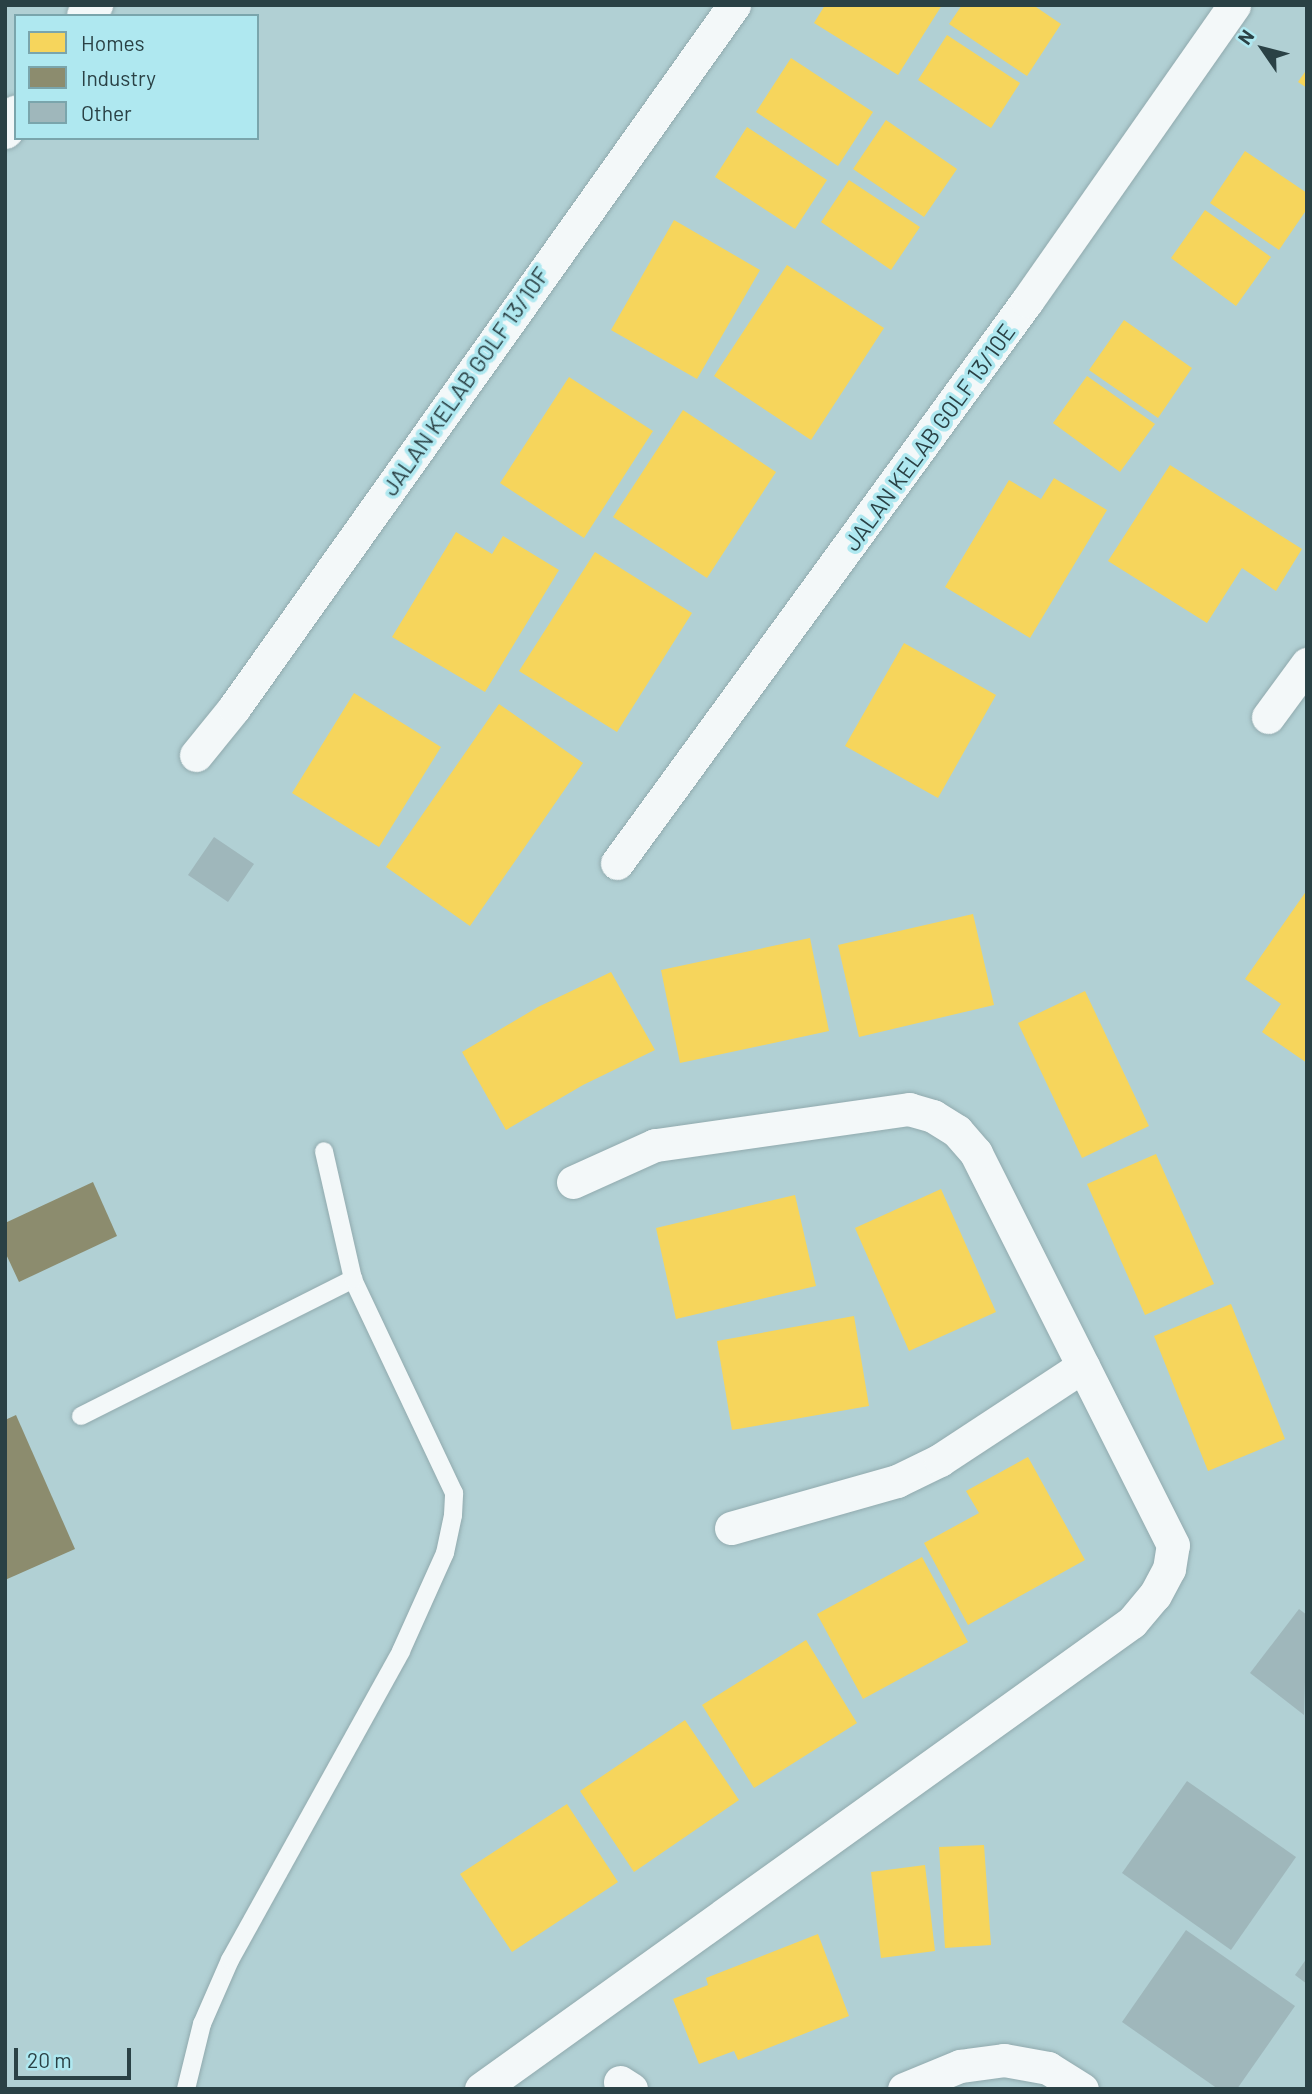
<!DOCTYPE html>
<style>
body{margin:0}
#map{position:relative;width:1312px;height:2094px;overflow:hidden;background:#b1d0d4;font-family:Barlow,sans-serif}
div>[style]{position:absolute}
.homes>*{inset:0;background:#f6d55c}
.industry>*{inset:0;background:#8c8c6e}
.building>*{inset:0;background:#9fb7bb}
.roads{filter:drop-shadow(0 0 2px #91aaae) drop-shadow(0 0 2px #91aaae)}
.lane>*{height:18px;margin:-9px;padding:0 9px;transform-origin:9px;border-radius:9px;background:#f3f8f9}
.street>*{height:33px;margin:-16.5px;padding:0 16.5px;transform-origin:16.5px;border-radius:16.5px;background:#f3f8f9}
.highway>*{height:38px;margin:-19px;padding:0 19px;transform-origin:19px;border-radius:19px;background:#f3f8f9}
span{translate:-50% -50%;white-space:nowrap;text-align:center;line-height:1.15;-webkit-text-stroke:7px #afe8f0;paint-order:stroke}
.street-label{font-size:23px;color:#2a4145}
.frame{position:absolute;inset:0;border:7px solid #2a4145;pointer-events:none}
.legend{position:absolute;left:14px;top:14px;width:245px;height:126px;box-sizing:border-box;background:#afe8f0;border:2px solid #7aa5ac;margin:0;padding:9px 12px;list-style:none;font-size:21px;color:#2a4145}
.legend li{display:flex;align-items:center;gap:14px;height:35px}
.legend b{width:35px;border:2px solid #7aa5ac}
.north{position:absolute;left:1228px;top:14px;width:70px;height:70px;-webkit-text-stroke:5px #afe8f0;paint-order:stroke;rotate:305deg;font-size:19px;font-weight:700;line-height:28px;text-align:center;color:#2a4145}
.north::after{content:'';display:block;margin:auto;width:24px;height:32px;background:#2a4145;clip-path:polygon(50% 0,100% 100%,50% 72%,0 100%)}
.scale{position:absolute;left:14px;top:2048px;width:117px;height:32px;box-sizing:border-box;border:4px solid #2a4145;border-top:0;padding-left:9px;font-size:21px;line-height:24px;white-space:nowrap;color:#2a4145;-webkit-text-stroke:5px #afe8f0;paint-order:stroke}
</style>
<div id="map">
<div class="homes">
<i style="clip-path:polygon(825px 5px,942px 5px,898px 75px,814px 23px)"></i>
<i style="clip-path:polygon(962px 5px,1033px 5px,1061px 24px,1027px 76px,949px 24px)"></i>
<i style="clip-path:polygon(947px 35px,1020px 83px,991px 128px,918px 80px)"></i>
<i style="clip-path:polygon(791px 58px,873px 112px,838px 166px,756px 112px)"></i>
<i style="clip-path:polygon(1307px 69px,1307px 88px,1298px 82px)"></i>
<i style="clip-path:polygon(886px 120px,957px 169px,924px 217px,853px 169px)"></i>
<i style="clip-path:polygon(747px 127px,827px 180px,795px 229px,715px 177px)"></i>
<i style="clip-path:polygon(1245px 151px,1307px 193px,1307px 209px,1279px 250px,1210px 203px)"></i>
<i style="clip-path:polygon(849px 180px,920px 227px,891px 270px,821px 222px)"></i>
<i style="clip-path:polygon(1205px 210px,1271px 257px,1236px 306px,1171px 258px)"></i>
<i style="clip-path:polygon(674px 220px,760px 270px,697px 379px,611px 330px)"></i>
<i style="clip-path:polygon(787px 265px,884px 328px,811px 440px,714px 376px)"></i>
<i style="clip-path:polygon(1124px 320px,1192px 368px,1158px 418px,1089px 370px)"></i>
<i style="clip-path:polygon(1087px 376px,1155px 424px,1120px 472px,1053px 423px)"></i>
<i style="clip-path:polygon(569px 377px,653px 431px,584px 538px,500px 483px)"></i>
<i style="clip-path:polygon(683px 410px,776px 472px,707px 578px,613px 517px)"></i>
<i style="clip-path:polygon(1170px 465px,1302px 549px,1276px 591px,1242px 568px,1207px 623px,1108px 561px)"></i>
<i style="clip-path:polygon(1054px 478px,1107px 510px,1030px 638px,945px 587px,1009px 480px,1041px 499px)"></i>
<i style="clip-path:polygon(456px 532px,492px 554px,503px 536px,559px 570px,485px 692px,392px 637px)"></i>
<i style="clip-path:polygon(595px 552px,692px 613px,617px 732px,519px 671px)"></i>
<i style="clip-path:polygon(904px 643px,996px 695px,938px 798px,845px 746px)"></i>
<i style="clip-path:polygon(354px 693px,441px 747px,379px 847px,292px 793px)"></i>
<i style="clip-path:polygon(499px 704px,583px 763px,470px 926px,386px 867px)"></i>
<i style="clip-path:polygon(1307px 890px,1307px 1063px,1262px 1032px,1281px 1004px,1245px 979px)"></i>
<i style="clip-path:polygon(973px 914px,994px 1005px,859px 1037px,838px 945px)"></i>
<i style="clip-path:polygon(810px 938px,829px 1031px,680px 1063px,661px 970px)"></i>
<i style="clip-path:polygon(611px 972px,655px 1050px,583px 1085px,506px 1130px,462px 1052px,538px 1007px)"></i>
<i style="clip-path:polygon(1085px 991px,1149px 1126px,1082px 1158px,1018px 1023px)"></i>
<i style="clip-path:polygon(1156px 1154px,1214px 1284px,1145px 1315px,1087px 1184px)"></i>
<i style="clip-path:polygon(941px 1189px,996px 1312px,909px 1351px,855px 1228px)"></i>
<i style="clip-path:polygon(795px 1195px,816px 1286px,676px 1319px,656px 1228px)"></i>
<i style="clip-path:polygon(1231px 1304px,1285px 1439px,1208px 1471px,1154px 1336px)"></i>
<i style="clip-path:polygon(854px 1316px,869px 1406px,732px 1430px,717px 1341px)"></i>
<i style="clip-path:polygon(1028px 1457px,1085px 1560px,968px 1625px,924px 1543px,979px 1513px,966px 1491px)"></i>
<i style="clip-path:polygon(922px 1557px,968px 1642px,863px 1699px,817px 1614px)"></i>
<i style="clip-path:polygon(806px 1640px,857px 1723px,754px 1788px,702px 1705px)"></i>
<i style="clip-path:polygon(685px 1720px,739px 1800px,634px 1872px,580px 1791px)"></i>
<i style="clip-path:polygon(567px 1804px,618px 1882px,512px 1952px,460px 1874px)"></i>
<i style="clip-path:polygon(984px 1845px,991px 1945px,945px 1948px,939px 1847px)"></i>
<i style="clip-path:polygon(925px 1865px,935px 1951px,881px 1958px,871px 1872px)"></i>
<i style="clip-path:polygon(818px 1934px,849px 2016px,738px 2060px,734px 2051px,699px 2064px,673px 1999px,708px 1985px,706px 1978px)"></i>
</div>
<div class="industry">
<i style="clip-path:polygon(93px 1182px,117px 1236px,19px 1282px,5px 1252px,5px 1223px)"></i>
<i style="clip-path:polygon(16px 1415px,75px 1549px,5px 1580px,5px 1420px)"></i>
</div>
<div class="building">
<i style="clip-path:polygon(214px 837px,254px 864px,228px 902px,188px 875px)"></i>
<i style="clip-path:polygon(1299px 1609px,1307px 1615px,1304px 1715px,1250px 1673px)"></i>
<i style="clip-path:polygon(1187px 1781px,1296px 1857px,1231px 1950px,1122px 1873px)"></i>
<i style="clip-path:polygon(1186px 1930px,1295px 2006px,1237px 2089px,1218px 2089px,1122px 2022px)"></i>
<i style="clip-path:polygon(1307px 1958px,1307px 1984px,1295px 1975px)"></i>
</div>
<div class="roads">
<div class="lane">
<i style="left:81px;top:1416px;width:305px;rotate:-26.7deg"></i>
<i style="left:186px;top:2089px;width:67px;rotate:-76.2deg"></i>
<i style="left:202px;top:2024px;width:70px;rotate:-66.4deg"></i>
<i style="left:230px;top:1960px;width:353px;rotate:-61deg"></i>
<i style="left:401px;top:1651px;width:107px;rotate:-65.8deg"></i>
<i style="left:445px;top:1553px;width:39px;rotate:-78deg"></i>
<i style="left:453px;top:1515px;width:22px;rotate:-87deg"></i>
<i style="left:454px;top:1493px;width:237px;rotate:-115.3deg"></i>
<i style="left:353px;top:1279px;width:131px;rotate:-102.8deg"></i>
</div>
<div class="street">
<i style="left:1268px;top:717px;width:66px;rotate:-53.7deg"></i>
<i style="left:196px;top:755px;width:60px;rotate:-51deg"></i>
<i style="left:234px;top:708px;width:863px;rotate:-54.58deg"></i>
<i style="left:617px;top:863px;width:696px;rotate:-53.89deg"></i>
<i style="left:1027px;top:301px;width:361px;rotate:-55deg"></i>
<i style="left:731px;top:1528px;width:173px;rotate:-15.8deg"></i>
<i style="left:897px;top:1481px;width:48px;rotate:-26deg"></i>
<i style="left:940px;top:1460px;width:171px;rotate:-33.3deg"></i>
<i style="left:620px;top:2082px;width:13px;rotate:32deg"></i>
<i style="left:481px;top:2089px;width:801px;rotate:-35.65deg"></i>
<i style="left:1132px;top:1622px;width:35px;rotate:-50deg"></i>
<i style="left:1155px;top:1595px;width:30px;rotate:-62deg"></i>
<i style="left:1169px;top:1569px;width:24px;rotate:-81deg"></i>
<i style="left:1173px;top:1545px;width:439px;rotate:-116.7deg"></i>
<i style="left:976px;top:1153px;width:29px;rotate:-131deg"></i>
<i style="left:957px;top:1131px;width:28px;rotate:-148deg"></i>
<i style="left:933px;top:1116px;width:25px;rotate:-164deg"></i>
<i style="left:909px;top:1109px;width:257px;rotate:171.9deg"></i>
<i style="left:655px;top:1145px;width:90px;rotate:155.7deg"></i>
<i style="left:904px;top:2089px;width:61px;rotate:-22.3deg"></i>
<i style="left:960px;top:2066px;width:44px;rotate:-7.8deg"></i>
<i style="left:1004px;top:2060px;width:45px;rotate:10.3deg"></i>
<i style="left:1048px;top:2068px;width:40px;rotate:32deg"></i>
</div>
<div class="highway">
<i style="left:86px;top:16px;width:14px;rotate:-54deg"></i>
<i style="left:5px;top:130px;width:19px;rotate:-54deg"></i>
</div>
</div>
<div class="street-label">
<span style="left:465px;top:381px;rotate:-55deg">JALAN KELAB GOLF 13/10F</span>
<span style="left:929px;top:437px;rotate:-54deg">JALAN KELAB GOLF 13/10E</span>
</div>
<div class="frame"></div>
<ul class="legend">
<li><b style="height:19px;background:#f6d55c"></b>Homes</li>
<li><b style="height:19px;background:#8c8c6e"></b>Industry</li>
<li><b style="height:19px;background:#9fb7bb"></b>Other</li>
</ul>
<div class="north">N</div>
<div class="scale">20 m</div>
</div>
